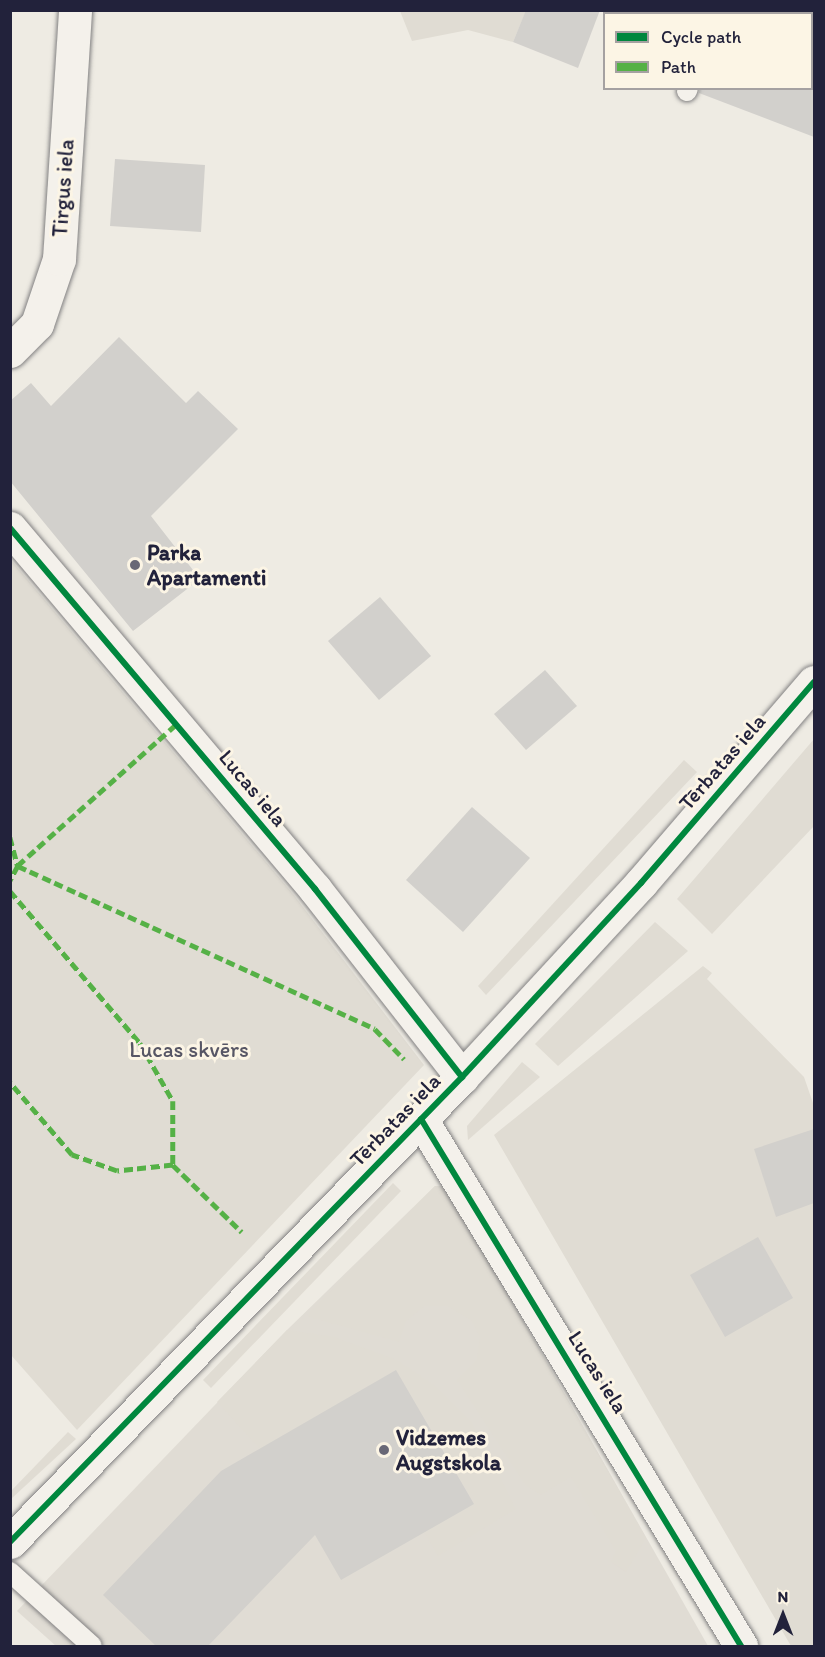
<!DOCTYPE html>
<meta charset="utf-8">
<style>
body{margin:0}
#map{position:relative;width:825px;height:1657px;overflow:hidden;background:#eeebe3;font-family:Itim,sans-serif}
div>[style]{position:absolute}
.built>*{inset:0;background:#e0dcd4}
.green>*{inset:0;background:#e0dcd3}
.building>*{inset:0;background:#d2d0cc}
.roads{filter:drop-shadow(0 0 2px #828182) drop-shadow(0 0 2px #828182)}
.lane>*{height:20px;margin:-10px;padding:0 10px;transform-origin:10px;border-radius:10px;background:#f4f1eb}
.street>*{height:33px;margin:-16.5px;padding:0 16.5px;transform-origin:16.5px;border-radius:16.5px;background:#f4f1eb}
.secondary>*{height:33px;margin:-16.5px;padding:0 16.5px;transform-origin:16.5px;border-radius:16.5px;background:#f4f1eb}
.primary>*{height:33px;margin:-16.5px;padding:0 16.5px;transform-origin:16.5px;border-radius:16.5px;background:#f4f1eb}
.quiet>*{height:4.5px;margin-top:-2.25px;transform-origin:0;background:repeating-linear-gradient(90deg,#55b146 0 9px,transparent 0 13.5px)}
.cycleway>*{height:6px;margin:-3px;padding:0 3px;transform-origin:3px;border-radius:3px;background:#00873e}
.dots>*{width:16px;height:16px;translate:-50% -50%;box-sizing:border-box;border:3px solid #fcf5e5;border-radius:50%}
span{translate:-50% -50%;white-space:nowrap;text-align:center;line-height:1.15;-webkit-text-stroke:6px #fcf5e5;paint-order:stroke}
.street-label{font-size:22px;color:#22223b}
.poi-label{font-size:22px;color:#22223b;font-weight:700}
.left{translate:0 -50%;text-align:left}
.park-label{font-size:22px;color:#575665}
.frame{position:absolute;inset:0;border:12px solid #22223b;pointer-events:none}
.legend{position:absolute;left:603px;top:12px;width:210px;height:78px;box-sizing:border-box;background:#fcf5e5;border:2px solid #a5a1a1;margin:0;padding:8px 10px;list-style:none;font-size:18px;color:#22223b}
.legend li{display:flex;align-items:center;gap:12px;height:30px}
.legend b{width:30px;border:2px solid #a5a1a1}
.north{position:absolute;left:753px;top:1585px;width:60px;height:60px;-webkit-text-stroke:4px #fcf5e5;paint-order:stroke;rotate:0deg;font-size:16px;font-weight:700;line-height:24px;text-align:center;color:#22223b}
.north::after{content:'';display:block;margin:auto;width:21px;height:27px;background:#22223b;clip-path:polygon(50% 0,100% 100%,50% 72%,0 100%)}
</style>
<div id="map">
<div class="built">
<i style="clip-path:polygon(435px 1186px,447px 1187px,708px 1646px,56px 1646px,17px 1611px,287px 1330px)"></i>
</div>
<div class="green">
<i style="clip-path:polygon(400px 11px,526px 11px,513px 42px,468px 30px,412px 41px)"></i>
<i style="clip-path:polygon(11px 560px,293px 894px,424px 1065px,77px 1430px,11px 1355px)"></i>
<i style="clip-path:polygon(814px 739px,814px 826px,712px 934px,677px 899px)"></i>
<i style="clip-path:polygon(684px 760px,697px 772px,486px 995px,478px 986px)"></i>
<i style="clip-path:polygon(655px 922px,688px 951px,558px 1066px,535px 1044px)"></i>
<i style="clip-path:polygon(703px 966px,712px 973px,707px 979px,804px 1077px,814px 1106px,814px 1646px,791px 1646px,494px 1135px)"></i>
<i style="clip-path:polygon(522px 1062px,540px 1077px,468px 1140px,467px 1126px)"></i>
<i style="clip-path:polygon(393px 1183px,401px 1191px,211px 1388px,203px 1380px)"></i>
<i style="clip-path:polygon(435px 1186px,447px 1187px,646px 1538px,626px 1572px,611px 1562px,616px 1551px,571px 1477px,541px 1495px,526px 1486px,457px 1380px,477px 1360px,480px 1338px,472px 1321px,447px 1306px,425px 1306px,406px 1321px,399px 1342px,306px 1316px)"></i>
<i style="clip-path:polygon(287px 1330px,334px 1337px,397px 1360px,435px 1386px,472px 1423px,516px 1509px,438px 1556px,424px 1532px,474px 1503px,396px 1370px,260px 1449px,217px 1402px)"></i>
<i style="clip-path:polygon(68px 1432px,76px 1439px,11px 1499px,11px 1491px)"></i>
</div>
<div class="building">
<i style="clip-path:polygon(526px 10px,600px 10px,578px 68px,513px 42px)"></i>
<i style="clip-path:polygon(700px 88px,814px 88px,814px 137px,699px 93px)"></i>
<i style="clip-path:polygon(115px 159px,205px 165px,201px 232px,110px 226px)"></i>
<i style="clip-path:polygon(119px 337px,186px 403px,198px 391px,238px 429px,151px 516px,200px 579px,133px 631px,10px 481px,10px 401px,31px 383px,51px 406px)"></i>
<i style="clip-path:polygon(380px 597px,431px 656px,379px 700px,328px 641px)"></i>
<i style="clip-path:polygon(545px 670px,577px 706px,526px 750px,494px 714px)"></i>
<i style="clip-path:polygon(472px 807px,530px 858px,463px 932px,406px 880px)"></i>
<i style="clip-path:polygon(814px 1129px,814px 1203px,776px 1217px,754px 1149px)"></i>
<i style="clip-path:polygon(758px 1237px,793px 1298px,725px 1337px,690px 1275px)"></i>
<i style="clip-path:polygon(396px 1370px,474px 1504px,341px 1580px,315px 1535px,207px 1647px,157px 1647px,103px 1595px,221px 1471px)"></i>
</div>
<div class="roads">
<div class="lane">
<i style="left:717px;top:14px;width:4px;rotate:-76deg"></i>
<i style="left:687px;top:91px;width:3px;rotate:-72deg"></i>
<i style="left:10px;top:1572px;width:110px;rotate:42.1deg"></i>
</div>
<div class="street">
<i style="left:10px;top:351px;width:38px;rotate:-45deg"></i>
<i style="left:37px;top:324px;width:69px;rotate:-71.3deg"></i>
<i style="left:59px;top:259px;width:250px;rotate:-86.3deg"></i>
<i style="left:421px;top:1119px;width:617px;rotate:58.73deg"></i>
</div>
<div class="secondary">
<i style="left:10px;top:528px;width:473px;rotate:49.8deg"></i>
<i style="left:315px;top:889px;width:239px;rotate:52deg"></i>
</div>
<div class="primary">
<i style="left:10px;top:1542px;width:648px;rotate:-45.81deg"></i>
<i style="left:462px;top:1077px;width:264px;rotate:-47.3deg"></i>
<i style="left:641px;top:883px;width:265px;rotate:-49.3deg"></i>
</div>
</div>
<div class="quiet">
<i style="left:176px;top:725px;width:212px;rotate:138.3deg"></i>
<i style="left:18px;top:866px;width:392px;rotate:24.5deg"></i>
<i style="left:375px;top:1029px;width:42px;rotate:46deg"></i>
<i style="left:10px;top:837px;width:30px;rotate:75deg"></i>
<i style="left:18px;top:866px;width:17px;rotate:118deg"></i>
<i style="left:10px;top:891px;width:200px;rotate:49.5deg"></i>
<i style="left:140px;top:1043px;width:67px;rotate:60.4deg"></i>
<i style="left:173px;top:1101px;width:64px;rotate:90deg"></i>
<i style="left:173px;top:1165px;width:56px;rotate:173.9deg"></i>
<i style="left:117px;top:1171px;width:48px;rotate:-160.4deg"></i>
<i style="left:72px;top:1155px;width:95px;rotate:-130.7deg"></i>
<i style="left:173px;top:1165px;width:96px;rotate:44.2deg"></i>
</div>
<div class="cycleway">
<i style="left:10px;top:528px;width:473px;rotate:49.8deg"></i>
<i style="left:315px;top:889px;width:239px;rotate:52deg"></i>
<i style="left:421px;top:1119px;width:617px;rotate:58.73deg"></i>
<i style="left:10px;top:1542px;width:648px;rotate:-45.81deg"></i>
<i style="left:462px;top:1077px;width:264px;rotate:-47.3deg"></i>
<i style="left:641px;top:883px;width:265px;rotate:-49.3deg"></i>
</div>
<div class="dots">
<i style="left:135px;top:565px;background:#696876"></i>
<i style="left:384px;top:1450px;background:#696876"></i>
</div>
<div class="street-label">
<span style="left:63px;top:188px;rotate:-86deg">Tirgus iela</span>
<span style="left:722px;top:762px;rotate:-49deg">Tērbatas iela</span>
<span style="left:253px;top:788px;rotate:50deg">Lucas iela</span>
<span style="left:395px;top:1120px;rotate:-46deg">Tērbatas iela</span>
<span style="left:598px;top:1372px;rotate:58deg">Lucas iela</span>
</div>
<div class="poi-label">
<span class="left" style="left:147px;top:565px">Parka<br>Apartamenti</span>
<span class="left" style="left:396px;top:1450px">Vidzemes<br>Augstskola</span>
</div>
<div class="park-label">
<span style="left:189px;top:1050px">Lucas skvērs</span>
</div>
<div class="frame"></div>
<ul class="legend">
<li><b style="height:8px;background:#00873e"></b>Cycle path</li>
<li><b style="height:8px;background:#55b146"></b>Path</li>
</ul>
<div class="north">N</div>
</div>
